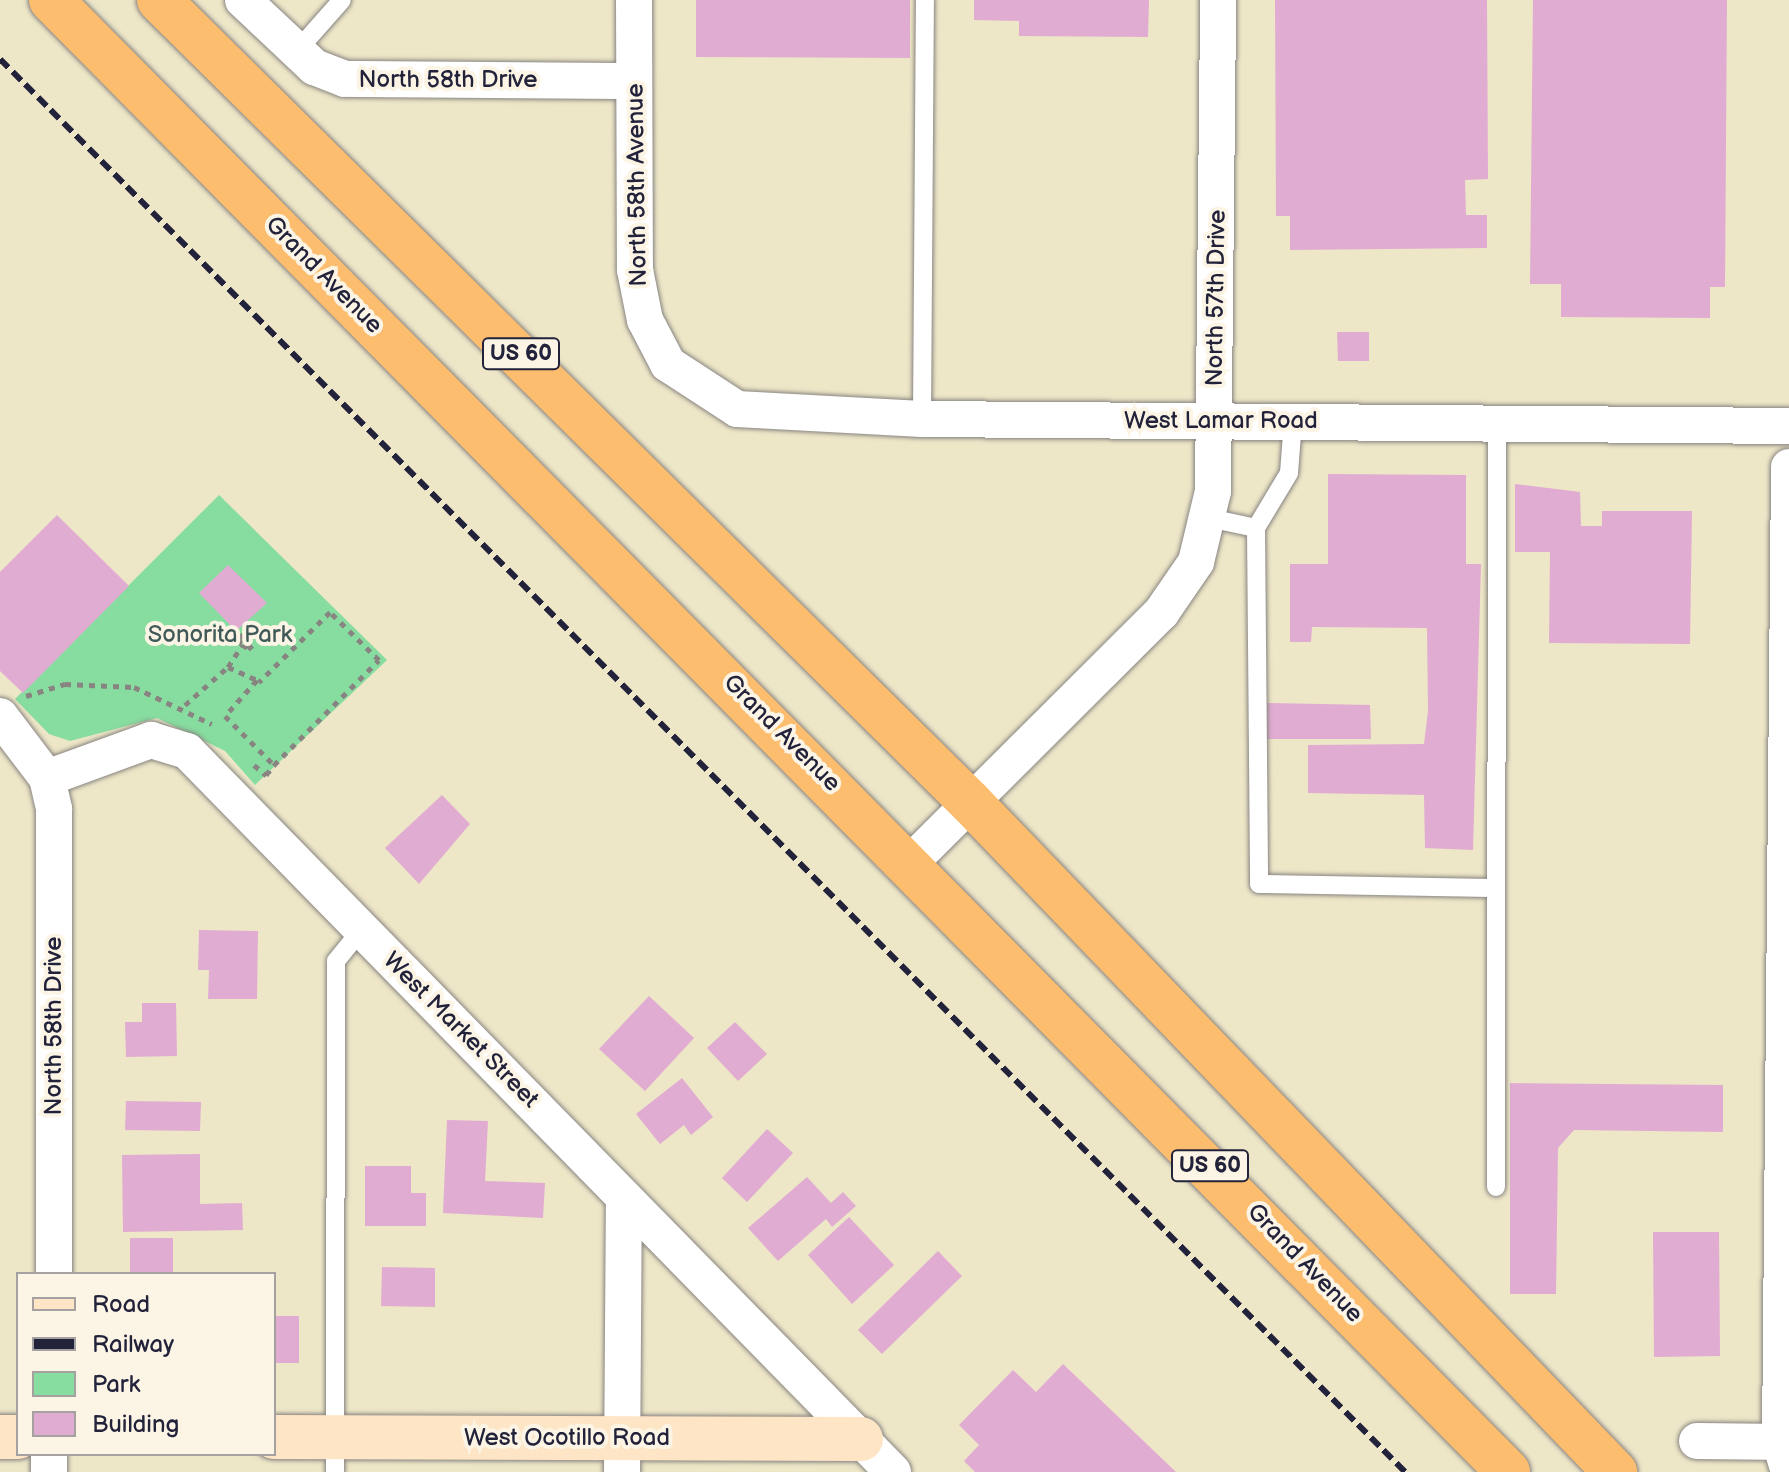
<!DOCTYPE html>
<style>
body{margin:0}
#map{position:relative;width:1789px;height:1472px;overflow:hidden;background:#ede6c7;font-family:"Balsamiq Sans",sans-serif}
div>[style]{position:absolute}
.green>*{inset:0;background:#87dc9f}
.building>*{inset:0;background:#e1acd2}
.path>*{height:5px;margin-top:-2.5px;transform-origin:0;background:repeating-linear-gradient(90deg,#888481 0 6px,transparent 0 12px)}
.roads{filter:drop-shadow(0 0 2px #888481) drop-shadow(0 0 2px #888481)}
.lane>*{height:18px;margin:-9px;padding:0 9px;transform-origin:9px;border-radius:9px;background:#fff}
.street>*{height:36px;margin:-18px;padding:0 18px;transform-origin:18px;border-radius:18px;background:#fff}
.secondary>*{height:44px;margin:-22px;padding:0 22px;transform-origin:22px;border-radius:22px;background:#fee5c5}
.highway>*{height:44px;margin:-22px;padding:0 22px;transform-origin:22px;border-radius:22px;background:#fcbd6f}
.rail>*{height:6px;margin-top:-3px;transform-origin:0;background:repeating-linear-gradient(90deg,#22223b 0 12px,transparent 0 18px)}
span{translate:-50% -50%;white-space:nowrap;text-align:center;line-height:1.15;-webkit-text-stroke:8px #fcf5e5;paint-order:stroke}
.shield-label span{padding:2px 6px;background:#fcf5e5;border:2px solid;border-radius:6px;-webkit-text-stroke-width:0}
.shield-label{font-size:22px;color:#22223b;font-weight:700}
.street-label{font-size:24px;color:#22223b}
.park-label{font-size:24px;color:#405a59}
.legend{position:absolute;left:16px;top:1272px;width:260px;height:184px;box-sizing:border-box;background:#fcf5e5;border:2px solid #a5a1a1;margin:0;padding:10px 14px;list-style:none;font-size:24px;color:#22223b}
.legend li{display:flex;align-items:center;gap:16px;height:40px}
.legend b{width:40px;border:2px solid #a5a1a1}
</style>
<div id="map">
<div class="green">
<i style="clip-path:polygon(219px 495px,387px 660px,255px 785px,225px 751px,157px 718px,70px 741px,49px 734px,15px 699px)"></i>
</div>
<div class="building">
<i style="clip-path:polygon(696px 0,910px 0,910px 58px,696px 57px)"></i>
<i style="clip-path:polygon(974px 0,1149px 0,1148px 37px,1019px 36px,1019px 21px,974px 20px)"></i>
<i style="clip-path:polygon(1275px 0,1487px 0,1488px 179px,1465px 180px,1466px 215px,1487px 215px,1487px 248px,1290px 250px,1290px 216px,1276px 216px)"></i>
<i style="clip-path:polygon(1533px 0,1727px 0,1725px 287px,1710px 287px,1710px 318px,1561px 317px,1561px 284px,1530px 284px)"></i>
<i style="clip-path:polygon(1337px 332px,1369px 332px,1369px 361px,1338px 361px)"></i>
<i style="clip-path:polygon(1328px 474px,1466px 475px,1466px 564px,1481px 564px,1473px 850px,1425px 848px,1424px 795px,1308px 793px,1308px 745px,1424px 744px,1428px 711px,1427px 628px,1312px 627px,1311px 642px,1290px 642px,1290px 564px,1328px 564px)"></i>
<i style="clip-path:polygon(1515px 484px,1580px 492px,1581px 526px,1602px 526px,1602px 511px,1692px 511px,1690px 644px,1549px 643px,1550px 552px,1515px 552px)"></i>
<i style="clip-path:polygon(57px 515px,129px 586px,23px 693px,0 671px,0 572px)"></i>
<i style="clip-path:polygon(228px 565px,267px 603px,236px 631px,199px 593px)"></i>
<i style="clip-path:polygon(1267px 703px,1370px 705px,1371px 739px,1267px 739px)"></i>
<i style="clip-path:polygon(442px 795px,470px 824px,419px 884px,385px 848px)"></i>
<i style="clip-path:polygon(199px 930px,258px 931px,257px 999px,208px 999px,209px 970px,198px 970px)"></i>
<i style="clip-path:polygon(649px 996px,694px 1038px,645px 1091px,599px 1049px)"></i>
<i style="clip-path:polygon(142px 1003px,176px 1003px,177px 1056px,126px 1057px,125px 1022px,142px 1022px)"></i>
<i style="clip-path:polygon(735px 1022px,767px 1054px,738px 1081px,707px 1048px)"></i>
<i style="clip-path:polygon(682px 1078px,713px 1117px,691px 1135px,684px 1125px,660px 1144px,636px 1114px)"></i>
<i style="clip-path:polygon(1510px 1083px,1723px 1085px,1723px 1132px,1574px 1130px,1558px 1148px,1556px 1294px,1510px 1294px)"></i>
<i style="clip-path:polygon(126px 1101px,201px 1102px,200px 1131px,125px 1130px)"></i>
<i style="clip-path:polygon(447px 1120px,488px 1121px,485px 1181px,545px 1183px,543px 1218px,443px 1213px)"></i>
<i style="clip-path:polygon(767px 1129px,793px 1153px,747px 1202px,722px 1178px)"></i>
<i style="clip-path:polygon(200px 1154px,200px 1204px,242px 1203px,243px 1230px,123px 1232px,122px 1155px)"></i>
<i style="clip-path:polygon(365px 1166px,411px 1166px,411px 1193px,426px 1193px,426px 1226px,365px 1226px)"></i>
<i style="clip-path:polygon(807px 1177px,831px 1203px,843px 1192px,856px 1206px,832px 1227px,826px 1219px,778px 1261px,748px 1228px)"></i>
<i style="clip-path:polygon(849px 1217px,894px 1265px,852px 1304px,808px 1255px)"></i>
<i style="clip-path:polygon(1653px 1232px,1719px 1232px,1720px 1356px,1654px 1357px)"></i>
<i style="clip-path:polygon(130px 1238px,173px 1238px,173px 1274px,130px 1274px)"></i>
<i style="clip-path:polygon(938px 1251px,962px 1276px,882px 1354px,858px 1330px)"></i>
<i style="clip-path:polygon(382px 1267px,435px 1268px,435px 1307px,381px 1306px)"></i>
<i style="clip-path:polygon(274px 1316px,299px 1316px,299px 1363px,274px 1363px)"></i>
<i style="clip-path:polygon(1063px 1364px,1176px 1472px,975px 1472px,964px 1461px,979px 1445px,959px 1425px,1013px 1370px,1036px 1392px)"></i>
</div>
<div class="path">
<i style="left:228px;top:667px;width:27px;rotate:-57deg"></i>
<i style="left:243px;top:644px;width:7px;rotate:45deg"></i>
<i style="left:248px;top:649px;width:18px;rotate:-41deg"></i>
<i style="left:262px;top:637px;width:15px;rotate:-132deg"></i>
<i style="left:252px;top:626px;width:19px;rotate:137deg"></i>
<i style="left:238px;top:639px;width:7px;rotate:45deg"></i>
<i style="left:26px;top:696px;width:41px;rotate:-17.1deg"></i>
<i style="left:65px;top:684px;width:69px;rotate:2.5deg"></i>
<i style="left:134px;top:687px;width:86px;rotate:25.4deg"></i>
<i style="left:185px;top:705px;width:57px;rotate:-41.5deg"></i>
<i style="left:228px;top:667px;width:32px;rotate:24deg"></i>
<i style="left:257px;top:680px;width:48px;rotate:131.6deg"></i>
<i style="left:225px;top:716px;width:69px;rotate:45deg"></i>
<i style="left:274px;top:765px;width:148px;rotate:-45deg"></i>
<i style="left:379px;top:660px;width:69px;rotate:-135.6deg"></i>
<i style="left:330px;top:612px;width:100px;rotate:135.4deg"></i>
<i style="left:254px;top:765px;width:16px;rotate:40deg"></i>
<i style="left:266px;top:775px;width:13px;rotate:-51deg"></i>
</div>
<div class="roads">
<div class="lane">
<i style="left:296px;top:52px;width:69px;rotate:-48.5deg"></i>
<i style="left:922px;top:419px;width:419px;rotate:-89.6deg"></i>
<i style="left:1293px;top:421px;width:52px;rotate:94.4deg"></i>
<i style="left:1289px;top:473px;width:64px;rotate:121deg"></i>
<i style="left:1256px;top:528px;width:356px;rotate:89.5deg"></i>
<i style="left:1259px;top:884px;width:237px;rotate:1deg"></i>
<i style="left:1209px;top:518px;width:48px;rotate:12deg"></i>
<i style="left:1496px;top:1187px;width:765px;rotate:-89.93deg"></i>
<i style="left:335px;top:1472px;width:511px;rotate:-89.89deg"></i>
<i style="left:336px;top:961px;width:41px;rotate:-50.9deg"></i>
</div>
<div class="street">
<i style="left:243px;top:0;width:98px;rotate:43.3deg"></i>
<i style="left:314px;top:67px;width:33px;rotate:21deg"></i>
<i style="left:345px;top:79px;width:289px;rotate:0.4deg"></i>
<i style="left:634px;top:0;width:270px;rotate:89.8deg"></i>
<i style="left:635px;top:270px;width:51px;rotate:78.7deg"></i>
<i style="left:645px;top:320px;width:50px;rotate:62.4deg"></i>
<i style="left:668px;top:364px;width:82px;rotate:33.1deg"></i>
<i style="left:737px;top:409px;width:185px;rotate:3.1deg"></i>
<i style="left:922px;top:419px;width:867px;rotate:0.46deg"></i>
<i style="left:0;top:716px;width:78px;rotate:52.8deg"></i>
<i style="left:47px;top:778px;width:32px;rotate:77deg"></i>
<i style="left:54px;top:809px;width:465px;rotate:90deg"></i>
<i style="left:47px;top:778px;width:111px;rotate:-20.1deg"></i>
<i style="left:151px;top:740px;width:38px;rotate:17deg"></i>
<i style="left:187px;top:751px;width:1009px;rotate:45.6deg"></i>
<i style="left:911px;top:862px;width:353px;rotate:-44.9deg"></i>
<i style="left:1161px;top:613px;width:62px;rotate:-55.5deg"></i>
<i style="left:1196px;top:562px;width:73px;rotate:-76.5deg"></i>
<i style="left:1213px;top:491px;width:491px;rotate:-89.4deg"></i>
<i style="left:1697px;top:1441px;width:92px;rotate:0.6deg"></i>
<i style="left:49px;top:1454px;width:18px;rotate:90deg"></i>
<i style="left:622px;top:1472px;width:274px;rotate:-89.6deg"></i>
<i style="left:1789px;top:1472px;width:31px;rotate:-107deg"></i>
<i style="left:1780px;top:1442px;width:975px;rotate:-89.47deg"></i>
</div>
<div class="secondary">
<i style="left:0;top:1437px;width:18px"></i>
<i style="left:274px;top:1437px;width:587px;rotate:0.2deg"></i>
</div>
<div class="highway">
<i style="left:51px;top:0;width:2071px;rotate:45.29deg"></i>
<i style="left:159px;top:0;width:1142px;rotate:44.68deg"></i>
<i style="left:971px;top:803px;width:929px;rotate:46.09deg"></i>
</div>
</div>
<div class="rail">
<i style="left:0;top:59px;width:1993px;rotate:45.16deg"></i>
</div>
<div class="shield-label">
<span style="left:521px;top:354px">US 60</span>
<span style="left:1210px;top:1166px">US 60</span>
</div>
<div class="street-label">
<span style="left:448px;top:80px">North 58th Drive</span>
<span style="left:637px;top:185px;rotate:-91deg">North 58th Avenue</span>
<span style="left:324px;top:275px;rotate:45deg">Grand Avenue</span>
<span style="left:1216px;top:298px;rotate:-89deg">North 57th Drive</span>
<span style="left:1221px;top:421px">West Lamar Road</span>
<span style="left:782px;top:733px;rotate:45deg">Grand Avenue</span>
<span style="left:54px;top:1026px;rotate:-90deg">North 58th Drive</span>
<span style="left:461px;top:1030px;rotate:45deg">West Market Street</span>
<span style="left:1305px;top:1263px;rotate:46deg">Grand Avenue</span>
<span style="left:567px;top:1438px">West Ocotillo Road</span>
</div>
<div class="park-label">
<span style="left:220px;top:635px">Sonorita Park</span>
</div>
<ul class="legend">
<li><b style="height:10px;background:#fee5c5"></b>Road</li>
<li><b style="height:10px;background:#22223b"></b>Railway</li>
<li><b style="height:22px;background:#87dc9f"></b>Park</li>
<li><b style="height:22px;background:#e1acd2"></b>Building</li>
</ul>
</div>
